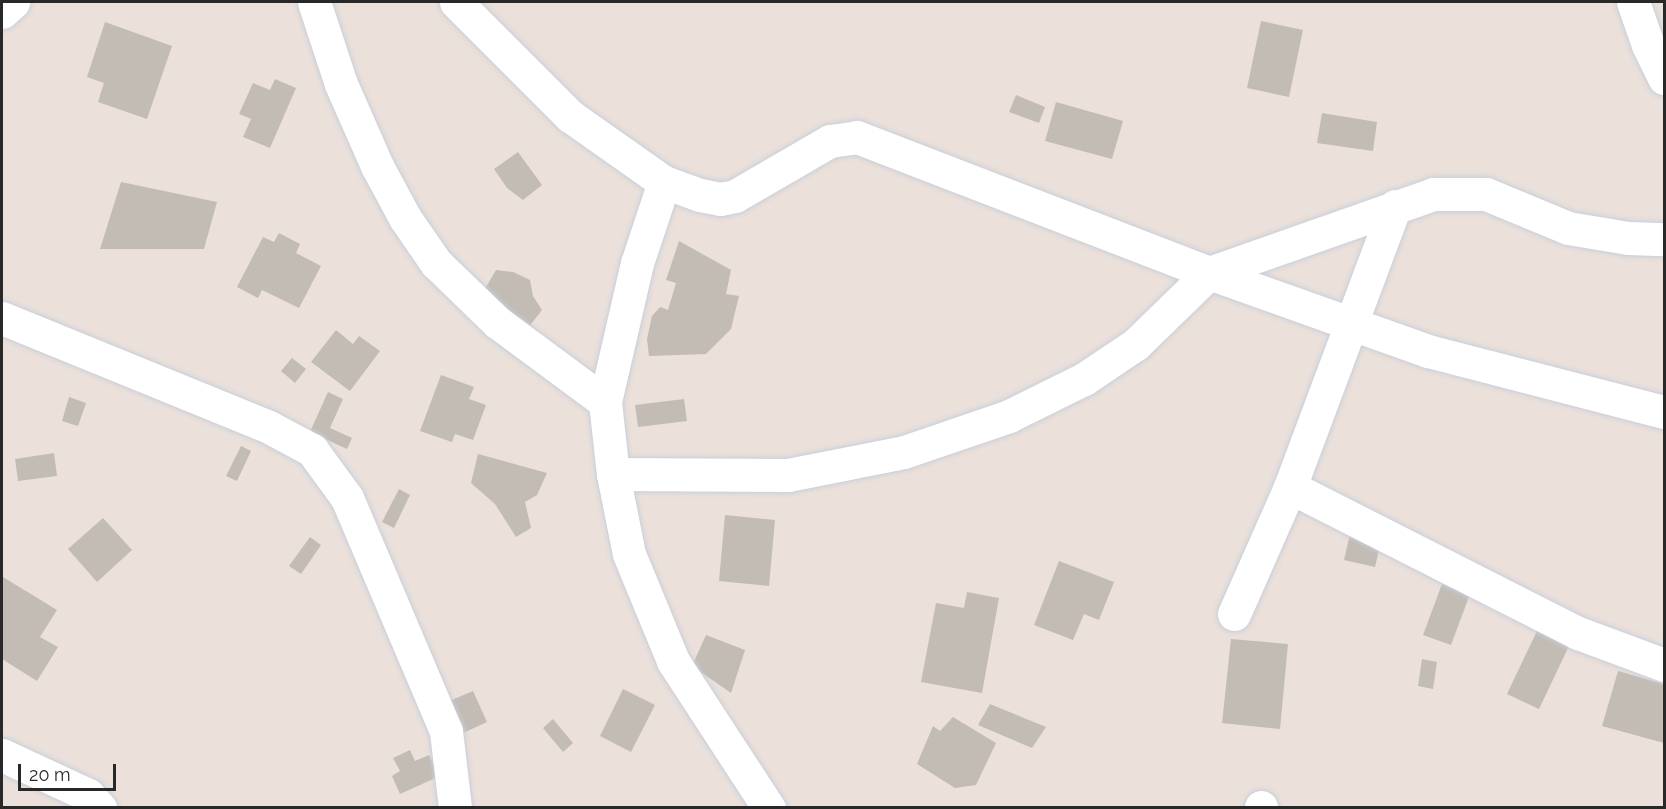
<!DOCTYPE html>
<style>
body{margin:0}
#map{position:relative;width:1666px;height:809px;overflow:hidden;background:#ebe0da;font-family:Raleway,sans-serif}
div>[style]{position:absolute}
.building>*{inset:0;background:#c2bcb5}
.roads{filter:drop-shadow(0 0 2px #c8cfda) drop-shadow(0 0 2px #c8cfda)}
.minor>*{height:33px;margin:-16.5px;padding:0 16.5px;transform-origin:16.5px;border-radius:16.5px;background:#fff}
span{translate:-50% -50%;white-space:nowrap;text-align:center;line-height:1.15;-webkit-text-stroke:6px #fff;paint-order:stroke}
.frame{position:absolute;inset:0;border:3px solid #282828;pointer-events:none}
.scale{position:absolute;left:18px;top:764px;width:98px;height:27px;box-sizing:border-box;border:3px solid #282828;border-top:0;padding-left:8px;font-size:18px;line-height:21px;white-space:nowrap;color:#282828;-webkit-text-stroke:4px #fff;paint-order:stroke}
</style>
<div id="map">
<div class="building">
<i style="clip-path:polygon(1261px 21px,1303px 30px,1289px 97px,1247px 88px)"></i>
<i style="clip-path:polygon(105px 22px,172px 46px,147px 119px,98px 102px,104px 83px,87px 77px)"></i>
<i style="clip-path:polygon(275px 79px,296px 88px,270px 148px,243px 137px,251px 119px,239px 114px,253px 83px,270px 90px)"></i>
<i style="clip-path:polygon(1016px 95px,1045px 107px,1039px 123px,1009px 112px)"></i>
<i style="clip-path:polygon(1056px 102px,1123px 121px,1112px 159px,1045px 141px)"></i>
<i style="clip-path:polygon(1322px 113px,1377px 122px,1373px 151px,1317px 143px)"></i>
<i style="clip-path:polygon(518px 152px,542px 185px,523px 200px,507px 188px,494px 169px)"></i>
<i style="clip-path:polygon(121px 182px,217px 202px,204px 249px,100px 249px)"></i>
<i style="clip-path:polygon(279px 233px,300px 244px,296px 253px,321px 266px,299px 308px,262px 290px,258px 298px,237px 287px,263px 237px,274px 242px)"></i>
<i style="clip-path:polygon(679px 241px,731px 270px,726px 294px,739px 296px,731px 329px,706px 354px,649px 356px,647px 339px,652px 316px,660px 307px,668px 310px,676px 283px,666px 280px)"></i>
<i style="clip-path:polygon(496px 270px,513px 272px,530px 280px,533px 296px,542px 310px,528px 328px,479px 299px)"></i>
<i style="clip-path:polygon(336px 330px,353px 344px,359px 336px,380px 351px,350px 391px,311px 362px)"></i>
<i style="clip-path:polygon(292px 358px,306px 369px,295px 383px,281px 371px)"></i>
<i style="clip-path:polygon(441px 375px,474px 387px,469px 399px,486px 405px,473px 440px,455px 434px,452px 442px,420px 431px)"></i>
<i style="clip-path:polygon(328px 392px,343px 399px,330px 428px,352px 438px,347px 449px,310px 432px)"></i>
<i style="clip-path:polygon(69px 397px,86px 403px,78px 426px,62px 421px)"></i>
<i style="clip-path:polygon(684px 399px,687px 421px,638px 427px,635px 405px)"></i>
<i style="clip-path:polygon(241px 446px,251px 451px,237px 481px,226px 476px)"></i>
<i style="clip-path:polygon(54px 453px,57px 476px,18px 481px,15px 459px)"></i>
<i style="clip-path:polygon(478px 454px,547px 473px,537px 495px,525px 502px,531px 528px,516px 537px,495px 504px,471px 483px)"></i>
<i style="clip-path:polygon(399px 489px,410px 495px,394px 528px,382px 522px)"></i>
<i style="clip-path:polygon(725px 515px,775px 520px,769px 586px,719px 581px)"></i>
<i style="clip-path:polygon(103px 518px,132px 550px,97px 582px,68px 549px)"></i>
<i style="clip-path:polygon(1350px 534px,1381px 541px,1375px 567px,1344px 560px)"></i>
<i style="clip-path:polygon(310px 537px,321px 545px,301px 574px,289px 566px)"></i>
<i style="clip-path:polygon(1059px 561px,1114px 582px,1099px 620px,1084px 614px,1073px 640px,1034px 625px)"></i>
<i style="clip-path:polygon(3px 577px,57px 610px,40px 637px,58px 647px,37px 681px,2px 659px)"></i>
<i style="clip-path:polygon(1442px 584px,1470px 594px,1451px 645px,1423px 635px)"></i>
<i style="clip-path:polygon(967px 592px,999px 598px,982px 693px,921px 682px,936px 603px,964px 608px)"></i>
<i style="clip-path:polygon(1537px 631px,1569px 646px,1539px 709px,1507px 694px)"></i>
<i style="clip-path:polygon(706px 635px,745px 650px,731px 693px,692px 666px)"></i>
<i style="clip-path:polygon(1231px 639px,1288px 644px,1280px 729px,1222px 723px)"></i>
<i style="clip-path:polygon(1422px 659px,1437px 662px,1433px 689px,1418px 686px)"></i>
<i style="clip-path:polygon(1618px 671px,1664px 684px,1664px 743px,1602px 726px)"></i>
<i style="clip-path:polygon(623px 689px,655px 705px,631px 752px,600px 736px)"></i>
<i style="clip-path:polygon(473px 691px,487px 722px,461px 734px,447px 702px)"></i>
<i style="clip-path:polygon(990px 704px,1046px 727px,1032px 748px,978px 725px)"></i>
<i style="clip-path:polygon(953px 717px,996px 743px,976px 785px,955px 788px,917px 764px,933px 726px,940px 731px)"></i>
<i style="clip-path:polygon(553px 719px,573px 743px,563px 752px,543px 728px)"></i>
<i style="clip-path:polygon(410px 750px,415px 761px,429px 755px,440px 776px,400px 794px,392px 776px,400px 771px,393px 758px)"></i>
</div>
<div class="roads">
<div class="minor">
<i style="left:314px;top:2px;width:86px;rotate:71.8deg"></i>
<i style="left:341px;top:84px;width:90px;rotate:66.3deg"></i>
<i style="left:377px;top:166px;width:59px;rotate:61.7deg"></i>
<i style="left:405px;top:218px;width:55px;rotate:55.4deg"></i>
<i style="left:436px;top:263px;width:85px;rotate:44deg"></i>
<i style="left:497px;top:322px;width:134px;rotate:36.5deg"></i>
<i style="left:456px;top:2px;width:161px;rotate:45deg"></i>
<i style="left:570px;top:116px;width:115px;rotate:35.1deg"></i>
<i style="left:664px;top:182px;width:38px;rotate:20deg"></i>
<i style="left:700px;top:195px;width:20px;rotate:11deg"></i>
<i style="left:720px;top:199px;width:15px;rotate:-11deg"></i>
<i style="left:735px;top:196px;width:110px;rotate:-30.1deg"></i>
<i style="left:830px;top:141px;width:27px;rotate:-8deg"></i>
<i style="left:857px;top:137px;width:377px;rotate:21.1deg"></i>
<i style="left:1209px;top:273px;width:232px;rotate:19.6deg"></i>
<i style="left:1428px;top:351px;width:244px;rotate:14.5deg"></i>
<i style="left:1633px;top:2px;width:46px;rotate:70.8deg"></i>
<i style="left:1648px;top:45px;width:37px;rotate:64deg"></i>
<i style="left:2px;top:12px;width:15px;rotate:-42deg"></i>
<i style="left:664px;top:182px;width:85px;rotate:108.4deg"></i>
<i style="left:637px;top:263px;width:143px;rotate:103deg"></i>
<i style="left:605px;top:402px;width:72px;rotate:83.7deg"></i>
<i style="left:613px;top:474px;width:82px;rotate:78.7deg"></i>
<i style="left:629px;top:554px;width:116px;rotate:67.6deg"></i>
<i style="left:673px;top:661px;width:176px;rotate:56.9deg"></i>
<i style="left:2px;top:318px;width:288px;rotate:22.2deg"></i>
<i style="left:269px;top:427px;width:49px;rotate:28.1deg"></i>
<i style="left:312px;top:450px;width:59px;rotate:53.9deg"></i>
<i style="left:347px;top:498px;width:253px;rotate:67deg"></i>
<i style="left:446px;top:731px;width:78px;rotate:83.3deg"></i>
<i style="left:613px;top:474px;width:175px;rotate:0.3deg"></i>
<i style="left:788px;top:475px;width:118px;rotate:-11.2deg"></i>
<i style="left:904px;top:452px;width:111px;rotate:-18.9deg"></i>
<i style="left:1009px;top:416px;width:84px;rotate:-26.3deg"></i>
<i style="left:1084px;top:379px;width:63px;rotate:-33.9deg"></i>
<i style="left:1136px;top:344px;width:102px;rotate:-44.2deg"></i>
<i style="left:1209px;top:273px;width:238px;rotate:-19.4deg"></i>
<i style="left:1433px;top:194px;width:53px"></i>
<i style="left:1486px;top:194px;width:89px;rotate:22.5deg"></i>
<i style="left:1568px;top:228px;width:61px;rotate:9.5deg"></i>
<i style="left:1628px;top:238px;width:36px;rotate:2deg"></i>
<i style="left:1290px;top:487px;width:323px;rotate:26.9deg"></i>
<i style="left:1578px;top:633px;width:92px;rotate:20.4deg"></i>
<i style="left:1234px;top:614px;width:139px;rotate:-66.2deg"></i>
<i style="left:1290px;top:487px;width:300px;rotate:-69.5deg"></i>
<i style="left:2px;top:755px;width:95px;rotate:24.9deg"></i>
<i style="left:88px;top:795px;width:18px;rotate:47deg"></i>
<i style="left:1261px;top:808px;width:1px;rotate:-90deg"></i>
</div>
</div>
<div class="frame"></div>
<div class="scale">20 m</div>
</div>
